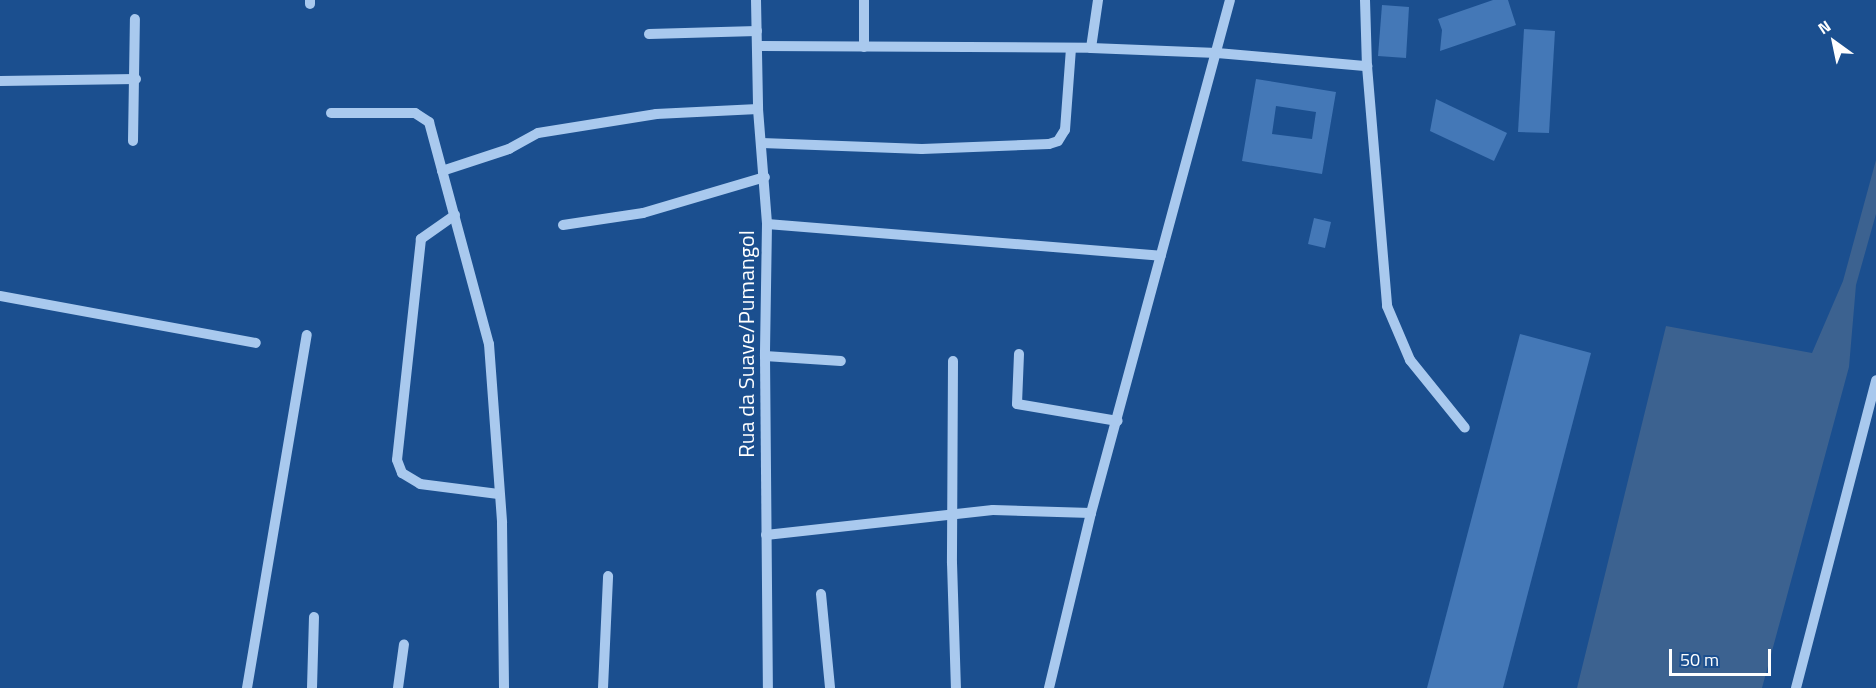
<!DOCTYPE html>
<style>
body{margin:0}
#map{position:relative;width:1876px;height:688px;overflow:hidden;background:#1b4f8f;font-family:"Titillium Web",sans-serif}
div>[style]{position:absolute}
.water>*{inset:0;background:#3c6290}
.building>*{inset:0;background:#4478b7}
.minor>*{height:10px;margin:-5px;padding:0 5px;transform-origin:5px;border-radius:5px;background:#a9c9ee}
span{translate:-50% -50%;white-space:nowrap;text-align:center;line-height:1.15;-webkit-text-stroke:4.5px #1b4f8f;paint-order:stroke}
.street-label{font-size:22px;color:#fff}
.north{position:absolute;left:1804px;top:12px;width:60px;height:60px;-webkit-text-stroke:4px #1b4f8f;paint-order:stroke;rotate:327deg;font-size:16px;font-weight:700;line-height:24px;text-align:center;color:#fff}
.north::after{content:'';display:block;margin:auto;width:21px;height:27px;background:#fff;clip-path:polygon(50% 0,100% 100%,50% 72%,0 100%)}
.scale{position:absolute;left:1669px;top:649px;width:102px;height:27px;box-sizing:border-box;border:3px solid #fff;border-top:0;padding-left:8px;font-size:18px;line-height:21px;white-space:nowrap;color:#fff;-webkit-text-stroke:4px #1b4f8f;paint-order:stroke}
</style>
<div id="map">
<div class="water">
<i style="clip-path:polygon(1876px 160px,1876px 214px,1856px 285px,1849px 367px,1762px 688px,1577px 688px,1666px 326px,1812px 353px,1843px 281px)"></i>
</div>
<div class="building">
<i style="clip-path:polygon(1493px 0,1508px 0,1516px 25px,1440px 51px,1442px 30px,1438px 19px)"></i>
<i style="clip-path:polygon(1382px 5px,1409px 7px,1406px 58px,1378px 56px)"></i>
<i style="clip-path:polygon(1524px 29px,1555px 31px,1549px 133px,1518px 132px)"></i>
<i style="clip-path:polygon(evenodd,1256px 79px,1336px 92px,1322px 174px,1242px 161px,1256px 79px,1276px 106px,1316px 112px,1312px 139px,1272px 134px,1276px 106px)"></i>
<i style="clip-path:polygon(1436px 99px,1507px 133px,1494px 161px,1430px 131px)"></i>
<i style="clip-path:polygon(1314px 218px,1331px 222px,1325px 248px,1308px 244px)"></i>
<i style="clip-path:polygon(1520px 334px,1591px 353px,1503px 688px,1427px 688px)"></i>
</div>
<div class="minor">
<i style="left:310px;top:0;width:4px;rotate:90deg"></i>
<i style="left:756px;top:0;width:109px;rotate:88.9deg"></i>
<i style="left:758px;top:109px;width:115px;rotate:85.5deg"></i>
<i style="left:767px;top:224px;width:132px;rotate:90.9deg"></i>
<i style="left:765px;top:356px;width:332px;rotate:89.5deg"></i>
<i style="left:864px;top:0;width:47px;rotate:90deg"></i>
<i style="left:1365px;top:0;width:66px;rotate:88.3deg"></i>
<i style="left:1367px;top:66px;width:241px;rotate:85.2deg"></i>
<i style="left:1387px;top:306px;width:59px;rotate:66.9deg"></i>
<i style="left:1410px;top:360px;width:87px;rotate:51deg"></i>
<i style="left:649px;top:34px;width:108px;rotate:-1.6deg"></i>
<i style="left:758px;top:46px;width:333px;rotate:0.3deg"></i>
<i style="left:1091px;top:48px;width:126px;rotate:2.3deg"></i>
<i style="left:1217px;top:53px;width:151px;rotate:5deg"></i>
<i style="left:1091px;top:48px;width:49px;rotate:-81.7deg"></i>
<i style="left:0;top:81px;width:136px;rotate:-0.8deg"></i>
<i style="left:331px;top:113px;width:84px"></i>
<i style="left:415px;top:113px;width:17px;rotate:33deg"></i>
<i style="left:429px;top:122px;width:230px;rotate:74.9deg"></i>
<i style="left:489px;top:344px;width:179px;rotate:85.8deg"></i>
<i style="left:502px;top:523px;width:165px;rotate:89.3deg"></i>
<i style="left:133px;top:141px;width:122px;rotate:-89.1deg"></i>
<i style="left:761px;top:143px;width:161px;rotate:2.1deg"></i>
<i style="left:922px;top:149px;width:127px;rotate:-2.3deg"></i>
<i style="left:1049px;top:144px;width:9px;rotate:-18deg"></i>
<i style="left:1058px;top:141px;width:13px;rotate:-58deg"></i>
<i style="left:1065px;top:130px;width:81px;rotate:-85.8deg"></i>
<i style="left:442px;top:171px;width:71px;rotate:-18.2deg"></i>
<i style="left:509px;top:149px;width:33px;rotate:-29deg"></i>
<i style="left:538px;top:133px;width:120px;rotate:-9.1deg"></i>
<i style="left:656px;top:114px;width:102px;rotate:-2.8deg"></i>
<i style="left:455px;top:215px;width:42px;rotate:144.8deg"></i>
<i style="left:421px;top:239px;width:222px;rotate:96.2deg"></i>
<i style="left:397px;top:460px;width:14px;rotate:69deg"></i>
<i style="left:402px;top:473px;width:21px;rotate:31deg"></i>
<i style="left:420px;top:484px;width:79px;rotate:7.3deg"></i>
<i style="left:767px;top:224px;width:395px;rotate:4.6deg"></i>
<i style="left:563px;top:225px;width:81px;rotate:-8.5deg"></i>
<i style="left:643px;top:213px;width:127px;rotate:-16.4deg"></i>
<i style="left:0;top:296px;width:260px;rotate:10.4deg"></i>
<i style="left:1019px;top:354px;width:50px;rotate:92.3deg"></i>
<i style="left:1017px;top:404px;width:102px;rotate:9.6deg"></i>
<i style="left:765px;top:356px;width:76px;rotate:3.8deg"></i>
<i style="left:953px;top:361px;width:202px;rotate:90.3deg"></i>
<i style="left:952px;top:563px;width:125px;rotate:88.2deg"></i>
<i style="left:766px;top:535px;width:228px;rotate:-6.3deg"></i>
<i style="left:993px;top:510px;width:98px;rotate:1.8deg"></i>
<i style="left:821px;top:594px;width:94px;rotate:84.5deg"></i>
<i style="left:247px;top:688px;width:358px;rotate:-80.4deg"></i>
<i style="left:312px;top:688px;width:71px;rotate:-88.4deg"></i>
<i style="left:398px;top:688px;width:44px;rotate:-82.2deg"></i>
<i style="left:603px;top:688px;width:112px;rotate:-87.4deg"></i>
<i style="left:1049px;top:688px;width:180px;rotate:-76.5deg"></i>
<i style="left:1091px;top:513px;width:531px;rotate:-74.84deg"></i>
<i style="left:1796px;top:688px;width:318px;rotate:-75.4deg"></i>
</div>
<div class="street-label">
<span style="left:747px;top:344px;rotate:-90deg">Rua da Suave/Pumangol</span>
</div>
<div class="north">N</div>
<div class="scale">50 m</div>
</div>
